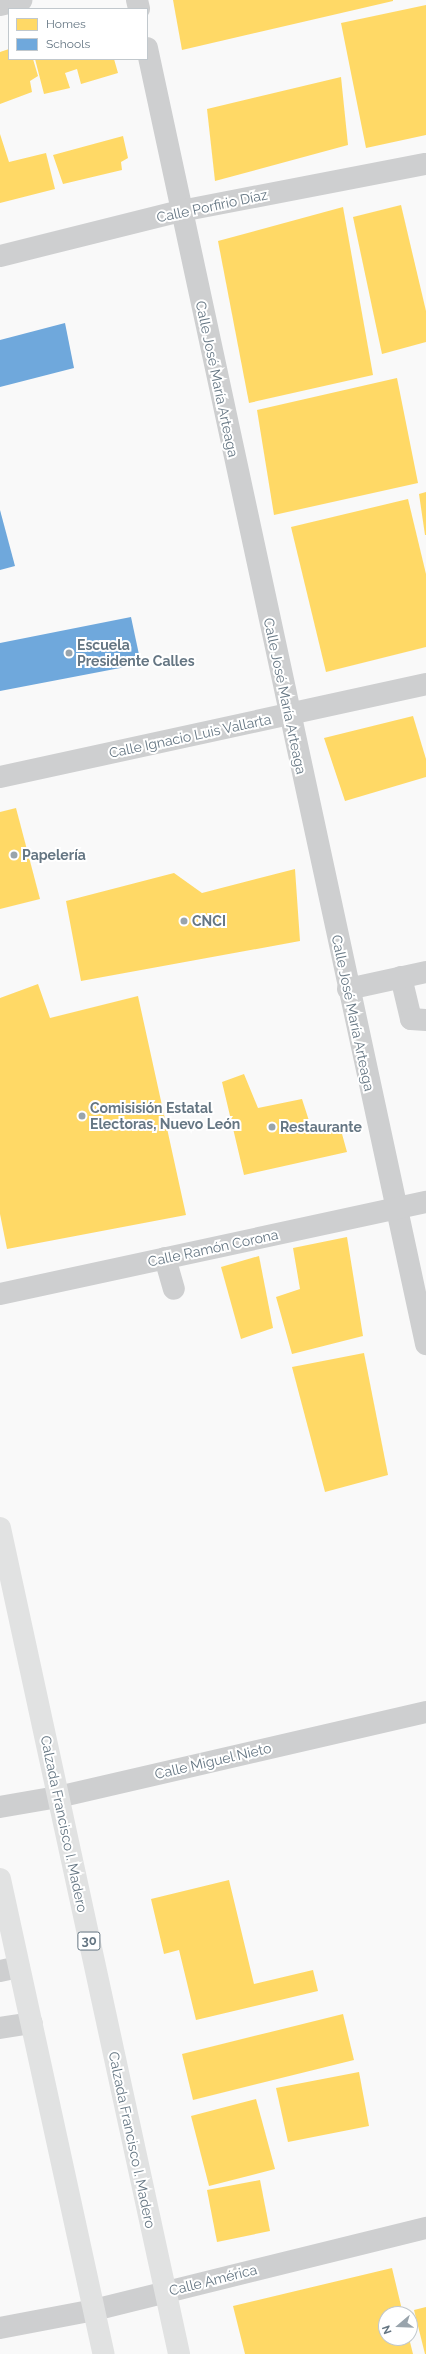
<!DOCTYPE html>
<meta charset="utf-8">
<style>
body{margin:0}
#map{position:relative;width:426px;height:2354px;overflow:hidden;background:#f9f9f9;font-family:Raleway,sans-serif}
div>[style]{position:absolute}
.homes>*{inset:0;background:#ffd966}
.schools>*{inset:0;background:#6fa8dc}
.minor>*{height:22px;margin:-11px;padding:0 11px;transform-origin:11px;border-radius:11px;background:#cecfd0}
.major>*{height:22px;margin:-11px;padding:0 11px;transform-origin:11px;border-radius:11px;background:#e1e2e2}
.dots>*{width:11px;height:11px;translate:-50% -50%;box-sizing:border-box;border:2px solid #fff;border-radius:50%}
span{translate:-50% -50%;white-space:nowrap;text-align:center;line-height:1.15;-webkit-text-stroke:4px #fff;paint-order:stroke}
.shield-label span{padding:1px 3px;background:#fff;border:1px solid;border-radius:3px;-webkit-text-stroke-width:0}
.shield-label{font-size:13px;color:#657683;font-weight:700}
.street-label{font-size:14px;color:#657683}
.poi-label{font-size:14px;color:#657683;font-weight:700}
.left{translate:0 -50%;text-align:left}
.legend{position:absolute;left:8px;top:8px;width:140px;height:52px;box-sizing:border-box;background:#fff;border:1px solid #c1c8cd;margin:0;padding:5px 7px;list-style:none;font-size:12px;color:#657683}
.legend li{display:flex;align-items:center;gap:8px;height:20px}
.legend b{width:20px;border:1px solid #c1c8cd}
.north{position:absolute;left:378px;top:2306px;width:40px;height:40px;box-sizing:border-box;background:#fff;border:1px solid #c1c8cd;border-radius:50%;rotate:251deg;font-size:11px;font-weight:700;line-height:16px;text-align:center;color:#657683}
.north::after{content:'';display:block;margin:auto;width:14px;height:18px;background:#99a4ac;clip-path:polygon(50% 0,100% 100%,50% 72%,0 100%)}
</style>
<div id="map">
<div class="homes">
<i style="clip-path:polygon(173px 0,393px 0,393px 1px,182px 50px)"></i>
<i style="clip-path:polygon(426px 5px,426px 135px,366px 148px,341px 23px)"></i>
<i style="clip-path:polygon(9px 49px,9px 59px,33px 59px,38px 76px,30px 81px,32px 92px,0 104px,0 52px)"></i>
<i style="clip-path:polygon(35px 59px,114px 59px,118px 73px,81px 84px,77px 69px,65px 73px,70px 88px,44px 94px)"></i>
<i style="clip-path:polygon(341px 77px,348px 145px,215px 181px,207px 109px)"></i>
<i style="clip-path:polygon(0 134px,9px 162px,46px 153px,55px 189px,0 203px)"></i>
<i style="clip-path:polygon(123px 136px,128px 158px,121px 162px,122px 170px,63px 184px,53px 155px)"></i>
<i style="clip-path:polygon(401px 205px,426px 311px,426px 342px,382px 354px,353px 217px)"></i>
<i style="clip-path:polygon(343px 207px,373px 375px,249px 403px,218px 241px)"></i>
<i style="clip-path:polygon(397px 378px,418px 483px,274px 515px,257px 410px)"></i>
<i style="clip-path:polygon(426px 492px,426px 535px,425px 535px,419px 494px)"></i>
<i style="clip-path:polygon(408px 499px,426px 574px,426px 647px,326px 672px,291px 527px)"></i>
<i style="clip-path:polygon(413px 716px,426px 759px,426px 777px,345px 801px,324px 738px)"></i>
<i style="clip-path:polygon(16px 808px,40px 899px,0 909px,0 812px)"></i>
<i style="clip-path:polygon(295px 869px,300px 941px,81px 981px,66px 901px,174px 873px,202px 893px)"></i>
<i style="clip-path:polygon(38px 984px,50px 1018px,138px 996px,186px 1215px,7px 1249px,0 1214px,0 998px)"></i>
<i style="clip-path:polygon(244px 1074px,258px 1108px,302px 1099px,312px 1130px,339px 1123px,347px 1152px,244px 1175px,222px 1082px)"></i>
<i style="clip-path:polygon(347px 1237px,363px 1336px,292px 1354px,276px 1297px,300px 1289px,293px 1248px)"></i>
<i style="clip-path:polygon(259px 1256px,273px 1328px,241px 1339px,221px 1267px)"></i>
<i style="clip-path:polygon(364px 1353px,388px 1475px,325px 1492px,292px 1367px)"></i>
<i style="clip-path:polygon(229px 1880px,254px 1984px,313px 1970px,318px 1991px,196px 2020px,179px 1950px,164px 1954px,151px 1899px)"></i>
<i style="clip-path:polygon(343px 2014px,354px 2060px,193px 2100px,182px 2054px)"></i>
<i style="clip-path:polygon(359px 2072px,369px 2126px,288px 2142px,276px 2088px)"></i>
<i style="clip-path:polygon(256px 2099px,275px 2169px,209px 2186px,191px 2116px)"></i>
<i style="clip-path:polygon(260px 2180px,270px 2231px,217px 2242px,207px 2190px)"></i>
<i style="clip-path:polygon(392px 2268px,403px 2314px,386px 2314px,386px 2338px,409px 2338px,413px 2354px,245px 2354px,233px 2306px)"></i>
<i style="clip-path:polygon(426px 2307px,426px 2354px,425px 2354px,414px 2310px)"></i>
</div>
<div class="schools">
<i style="clip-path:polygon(65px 323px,74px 368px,0 387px,0 340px)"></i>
<i style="clip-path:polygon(0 510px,15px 566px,0 570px)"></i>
<i style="clip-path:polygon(131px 617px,141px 664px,0 691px,0 643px)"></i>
</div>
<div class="minor">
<i style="left:137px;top:0;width:9px;rotate:77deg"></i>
<i style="left:0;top:5px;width:22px;rotate:-13deg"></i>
<i style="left:147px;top:48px;width:1326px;rotate:77.85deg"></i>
<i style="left:0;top:256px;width:187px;rotate:-14deg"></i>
<i style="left:181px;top:211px;width:249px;rotate:-10.9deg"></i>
<i style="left:0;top:777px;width:436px;rotate:-12.3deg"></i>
<i style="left:401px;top:977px;width:43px;rotate:76.6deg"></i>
<i style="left:411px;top:1019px;width:15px;rotate:4deg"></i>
<i style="left:348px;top:989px;width:80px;rotate:-12.3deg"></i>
<i style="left:165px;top:1258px;width:32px;rotate:74deg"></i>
<i style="left:0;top:1294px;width:436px;rotate:-12.2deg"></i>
<i style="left:0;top:1807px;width:59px;rotate:-9.8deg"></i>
<i style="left:58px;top:1797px;width:378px;rotate:-13deg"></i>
<i style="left:0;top:1971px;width:19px;rotate:-12deg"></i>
<i style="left:0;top:2028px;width:32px;rotate:-9deg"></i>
<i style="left:0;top:2328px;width:96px;rotate:-10.8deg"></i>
<i style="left:94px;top:2310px;width:342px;rotate:-13.9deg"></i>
</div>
<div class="major">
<i style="left:0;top:1528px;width:845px;rotate:77.77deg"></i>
<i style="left:0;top:1879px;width:486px;rotate:77.7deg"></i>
</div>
<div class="dots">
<i style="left:69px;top:653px;background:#99a4ac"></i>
<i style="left:14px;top:855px;background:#99a4ac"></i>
<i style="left:184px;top:921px;background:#99a4ac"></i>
<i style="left:82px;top:1116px;background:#99a4ac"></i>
<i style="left:272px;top:1127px;background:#99a4ac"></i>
</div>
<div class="shield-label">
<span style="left:89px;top:1941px">30</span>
</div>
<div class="street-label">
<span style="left:212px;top:206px;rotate:-12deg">Calle Porfirio Díaz</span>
<span style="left:217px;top:379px;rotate:78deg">Calle José María Arteaga</span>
<span style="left:285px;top:696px;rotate:78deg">Calle José María Arteaga</span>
<span style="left:190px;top:736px;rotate:-12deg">Calle Ignacio Luis Vallarta</span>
<span style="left:353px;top:1013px;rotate:78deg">Calle José María Arteaga</span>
<span style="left:213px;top:1248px;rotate:-12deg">Calle Ramón Corona</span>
<span style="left:213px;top:1761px;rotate:-13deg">Calle Miguel Nieto</span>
<span style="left:64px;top:1824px;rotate:78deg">Calzada Francisco I. Madero</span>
<span style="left:132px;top:2140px;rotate:78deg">Calzada Francisco I. Madero</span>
<span style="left:213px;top:2280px;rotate:-14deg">Calle América</span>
</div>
<div class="poi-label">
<span class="left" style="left:77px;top:653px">Escuela<br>Presidente Calles</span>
<span class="left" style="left:22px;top:855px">Papelería</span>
<span class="left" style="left:192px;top:921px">CNCI</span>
<span class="left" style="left:90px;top:1116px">Comisisión Estatal<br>Electoras, Nuevo León</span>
<span class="left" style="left:280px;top:1127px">Restaurante</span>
</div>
<ul class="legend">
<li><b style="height:11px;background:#ffd966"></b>Homes</li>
<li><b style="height:11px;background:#6fa8dc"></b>Schools</li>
</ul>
<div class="north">N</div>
</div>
